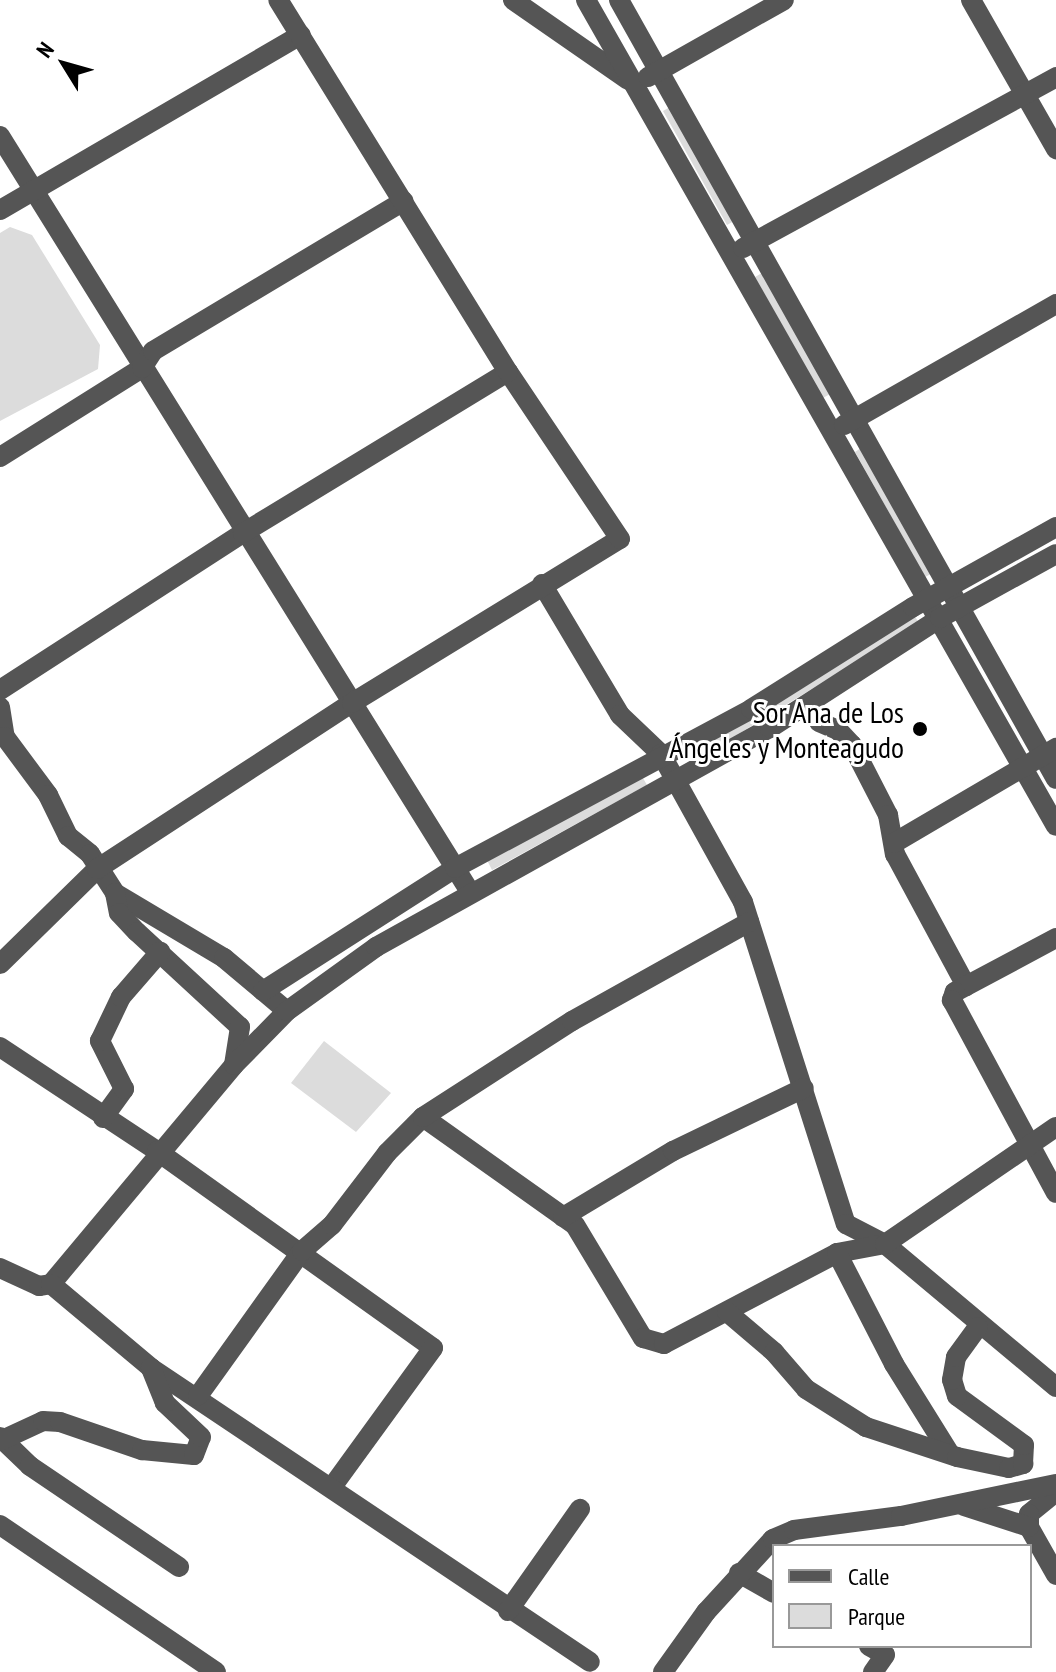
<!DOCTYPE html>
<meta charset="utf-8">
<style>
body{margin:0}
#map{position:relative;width:1056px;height:1672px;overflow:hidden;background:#fff;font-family:"PT Sans Narrow",sans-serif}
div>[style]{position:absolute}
.green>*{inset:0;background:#dcdcdc}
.minor>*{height:20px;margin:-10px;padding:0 10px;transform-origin:10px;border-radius:10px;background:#555}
.dots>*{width:22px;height:22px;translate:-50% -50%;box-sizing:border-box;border:4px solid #fff;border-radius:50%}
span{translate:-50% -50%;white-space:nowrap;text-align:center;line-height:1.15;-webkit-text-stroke:6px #fff;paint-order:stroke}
.poi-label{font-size:30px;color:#000}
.right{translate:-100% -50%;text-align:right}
.legend{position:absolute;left:772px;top:1544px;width:260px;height:104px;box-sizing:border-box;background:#fff;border:2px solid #999;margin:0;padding:10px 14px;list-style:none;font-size:24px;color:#000}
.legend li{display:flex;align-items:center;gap:16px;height:40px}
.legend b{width:40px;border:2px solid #999}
.north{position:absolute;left:24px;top:24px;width:80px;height:80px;-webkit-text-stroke:6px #fff;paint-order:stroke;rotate:307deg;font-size:22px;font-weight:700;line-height:32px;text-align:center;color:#000}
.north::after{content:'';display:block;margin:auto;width:28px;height:36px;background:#000;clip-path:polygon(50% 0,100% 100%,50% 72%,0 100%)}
</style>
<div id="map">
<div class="green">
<i style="clip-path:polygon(670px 107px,734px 221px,727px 225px,663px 111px)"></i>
<i style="clip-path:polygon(10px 227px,32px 235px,100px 345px,98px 369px,0 421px,0 233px)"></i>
<i style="clip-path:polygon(762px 273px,830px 394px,823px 398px,755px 277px)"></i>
<i style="clip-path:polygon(861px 448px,931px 574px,925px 577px,855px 452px)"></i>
<i style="clip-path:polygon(914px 615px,919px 623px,696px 760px,690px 750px)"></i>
<i style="clip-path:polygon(640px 773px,647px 785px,492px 870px,486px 858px)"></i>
<i style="clip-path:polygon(324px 1041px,391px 1093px,356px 1132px,291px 1083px)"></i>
</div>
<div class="minor">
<i style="left:513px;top:0;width:140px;rotate:34.8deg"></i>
<i style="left:586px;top:0;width:950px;rotate:60.36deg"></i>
<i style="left:619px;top:0;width:893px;rotate:60.71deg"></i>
<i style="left:971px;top:0;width:172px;rotate:60.3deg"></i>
<i style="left:648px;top:77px;width:156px;rotate:-29.5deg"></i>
<i style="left:0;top:136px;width:890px;rotate:58.13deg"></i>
<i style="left:0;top:210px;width:348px;rotate:-30.2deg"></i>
<i style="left:743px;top:248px;width:357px;rotate:-28.6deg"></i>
<i style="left:844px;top:425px;width:244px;rotate:-29.7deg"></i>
<i style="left:0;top:457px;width:168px;rotate:-32.1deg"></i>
<i style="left:142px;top:368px;width:20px;rotate:-57deg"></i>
<i style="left:153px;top:351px;width:292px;rotate:-30.9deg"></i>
<i style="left:542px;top:584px;width:152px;rotate:59.2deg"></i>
<i style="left:620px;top:715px;width:57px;rotate:43.6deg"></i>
<i style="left:661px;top:754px;width:169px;rotate:61deg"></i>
<i style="left:743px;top:902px;width:338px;rotate:72.3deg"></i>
<i style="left:846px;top:1224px;width:44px;rotate:27.1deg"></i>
<i style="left:885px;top:1244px;width:223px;rotate:39.9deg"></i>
<i style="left:0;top:690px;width:289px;rotate:-32.9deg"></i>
<i style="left:243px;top:533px;width:310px;rotate:-31.3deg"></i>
<i style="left:0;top:707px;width:30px;rotate:81deg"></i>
<i style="left:5px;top:737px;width:72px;rotate:53.4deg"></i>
<i style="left:48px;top:795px;width:46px;rotate:64deg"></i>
<i style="left:68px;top:836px;width:28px;rotate:39deg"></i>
<i style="left:90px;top:854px;width:46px;rotate:57.3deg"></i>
<i style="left:115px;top:893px;width:127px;rotate:30.8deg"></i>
<i style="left:224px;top:958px;width:82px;rotate:40.1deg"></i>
<i style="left:819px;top:722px;width:21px;rotate:23deg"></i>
<i style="left:838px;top:730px;width:21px;rotate:47deg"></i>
<i style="left:852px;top:745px;width:79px;rotate:62.8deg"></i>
<i style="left:888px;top:815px;width:40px;rotate:80deg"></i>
<i style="left:895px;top:854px;width:150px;rotate:61.7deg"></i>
<i style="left:894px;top:843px;width:188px;rotate:-30.4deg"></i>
<i style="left:115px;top:893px;width:20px;rotate:79deg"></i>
<i style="left:119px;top:913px;width:26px;rotate:47deg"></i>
<i style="left:137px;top:932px;width:140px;rotate:42.7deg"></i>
<i style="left:240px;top:1027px;width:38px;rotate:99deg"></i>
<i style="left:1056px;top:938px;width:115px;rotate:151.9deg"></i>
<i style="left:955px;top:992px;width:9px;rotate:111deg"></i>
<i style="left:952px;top:1000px;width:219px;rotate:61.7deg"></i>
<i style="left:0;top:964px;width:136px;rotate:-44.4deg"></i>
<i style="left:97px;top:869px;width:304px;rotate:-33.1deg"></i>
<i style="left:352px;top:703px;width:314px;rotate:-31.5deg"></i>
<i style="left:620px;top:539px;width:201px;rotate:-123.8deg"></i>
<i style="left:508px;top:372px;width:437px;rotate:-121.7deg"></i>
<i style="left:263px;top:991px;width:228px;rotate:-32.6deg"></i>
<i style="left:455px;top:868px;width:336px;rotate:-28.2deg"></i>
<i style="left:751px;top:709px;width:191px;rotate:-32.2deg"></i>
<i style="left:913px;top:607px;width:164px;rotate:-29.2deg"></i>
<i style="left:0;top:1047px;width:188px;rotate:33.5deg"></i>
<i style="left:157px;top:1151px;width:339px;rotate:35.5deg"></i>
<i style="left:433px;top:1348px;width:172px;rotate:126deg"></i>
<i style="left:423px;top:1117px;width:186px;rotate:35.4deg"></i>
<i style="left:575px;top:1225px;width:132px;rotate:59deg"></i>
<i style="left:643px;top:1338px;width:22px;rotate:16deg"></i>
<i style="left:664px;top:1344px;width:195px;rotate:-27.7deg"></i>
<i style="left:837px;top:1253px;width:49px;rotate:-10.6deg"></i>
<i style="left:885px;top:1244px;width:207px;rotate:-34.4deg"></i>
<i style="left:103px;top:1118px;width:36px;rotate:-54deg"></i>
<i style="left:124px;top:1089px;width:54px;rotate:-116.6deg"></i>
<i style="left:100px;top:1041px;width:49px;rotate:-64.5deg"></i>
<i style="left:121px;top:997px;width:60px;rotate:-49.1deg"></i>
<i style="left:563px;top:1217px;width:128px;rotate:-31deg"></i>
<i style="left:673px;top:1151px;width:145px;rotate:-25.7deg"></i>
<i style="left:837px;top:1253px;width:125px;rotate:62.8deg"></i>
<i style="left:894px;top:1364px;width:106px;rotate:58.1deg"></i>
<i style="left:0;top:1268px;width:43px;rotate:24.8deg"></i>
<i style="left:39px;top:1286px;width:12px;rotate:-9deg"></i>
<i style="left:51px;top:1284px;width:285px;rotate:-50.1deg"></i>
<i style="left:234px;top:1065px;width:76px;rotate:-45.5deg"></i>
<i style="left:287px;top:1011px;width:110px;rotate:-35.7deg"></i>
<i style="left:376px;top:947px;width:451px;rotate:-29.1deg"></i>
<i style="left:770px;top:728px;width:202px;rotate:-32.9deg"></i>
<i style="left:940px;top:618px;width:132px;rotate:-28.9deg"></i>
<i style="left:51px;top:1284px;width:131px;rotate:40deg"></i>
<i style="left:151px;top:1368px;width:528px;rotate:33.81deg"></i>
<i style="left:727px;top:1312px;width:62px;rotate:40.4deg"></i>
<i style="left:774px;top:1352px;width:49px;rotate:49.1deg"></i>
<i style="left:806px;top:1389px;width:71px;rotate:32.3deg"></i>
<i style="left:866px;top:1427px;width:96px;rotate:18.2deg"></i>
<i style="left:957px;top:1457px;width:53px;rotate:11.9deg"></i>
<i style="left:1009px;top:1468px;width:15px;rotate:-16deg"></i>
<i style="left:1023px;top:1464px;width:19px;rotate:-87deg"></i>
<i style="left:1024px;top:1445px;width:83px;rotate:-143.8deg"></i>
<i style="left:957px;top:1396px;width:17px;rotate:-107deg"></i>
<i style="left:952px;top:1380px;width:23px;rotate:-80deg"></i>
<i style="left:956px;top:1357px;width:37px;rotate:-54deg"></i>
<i style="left:198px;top:1396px;width:178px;rotate:-54.4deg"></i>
<i style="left:302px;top:1251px;width:40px;rotate:-41deg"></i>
<i style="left:332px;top:1225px;width:91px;rotate:-52.6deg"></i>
<i style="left:387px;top:1153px;width:51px;rotate:-45deg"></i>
<i style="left:423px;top:1117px;width:177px;rotate:-32.8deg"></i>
<i style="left:572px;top:1021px;width:203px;rotate:-29.2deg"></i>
<i style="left:0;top:1437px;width:42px;rotate:44deg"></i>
<i style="left:30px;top:1466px;width:180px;rotate:34.1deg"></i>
<i style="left:0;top:1441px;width:47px;rotate:-24.9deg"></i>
<i style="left:43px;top:1421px;width:17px;rotate:3deg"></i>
<i style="left:60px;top:1422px;width:87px;rotate:18.9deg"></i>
<i style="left:142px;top:1450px;width:52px;rotate:5.5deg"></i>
<i style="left:194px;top:1455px;width:19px;rotate:-69deg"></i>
<i style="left:201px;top:1437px;width:50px;rotate:-136.6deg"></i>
<i style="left:165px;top:1403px;width:38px;rotate:-112deg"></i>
<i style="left:1056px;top:1492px;width:35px;rotate:141deg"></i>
<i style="left:1029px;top:1514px;width:13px;rotate:90deg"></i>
<i style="left:1029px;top:1527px;width:55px;rotate:60.6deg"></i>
<i style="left:964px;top:1506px;width:68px;rotate:17.9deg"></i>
<i style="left:0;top:1525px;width:261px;rotate:34.2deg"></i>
<i style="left:739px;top:1573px;width:40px;rotate:29.7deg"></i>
<i style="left:508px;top:1611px;width:125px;rotate:-54.8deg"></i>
<i style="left:869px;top:1646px;width:18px;rotate:29deg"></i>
<i style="left:885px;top:1655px;width:21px;rotate:125deg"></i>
<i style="left:663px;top:1672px;width:74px;rotate:-54.4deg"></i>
<i style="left:706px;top:1612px;width:99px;rotate:-47.5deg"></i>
<i style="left:773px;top:1539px;width:23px;rotate:-23deg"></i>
<i style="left:794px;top:1530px;width:108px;rotate:-7.5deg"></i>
<i style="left:901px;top:1516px;width:158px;rotate:-11.7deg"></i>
</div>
<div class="dots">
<i style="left:920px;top:729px;background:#000"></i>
</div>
<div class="poi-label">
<span class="right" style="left:904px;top:729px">Sor Ana de Los<br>Ángeles y Monteagudo</span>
</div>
<ul class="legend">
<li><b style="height:10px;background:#555"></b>Calle</li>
<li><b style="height:22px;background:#dcdcdc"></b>Parque</li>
</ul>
<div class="north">N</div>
</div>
